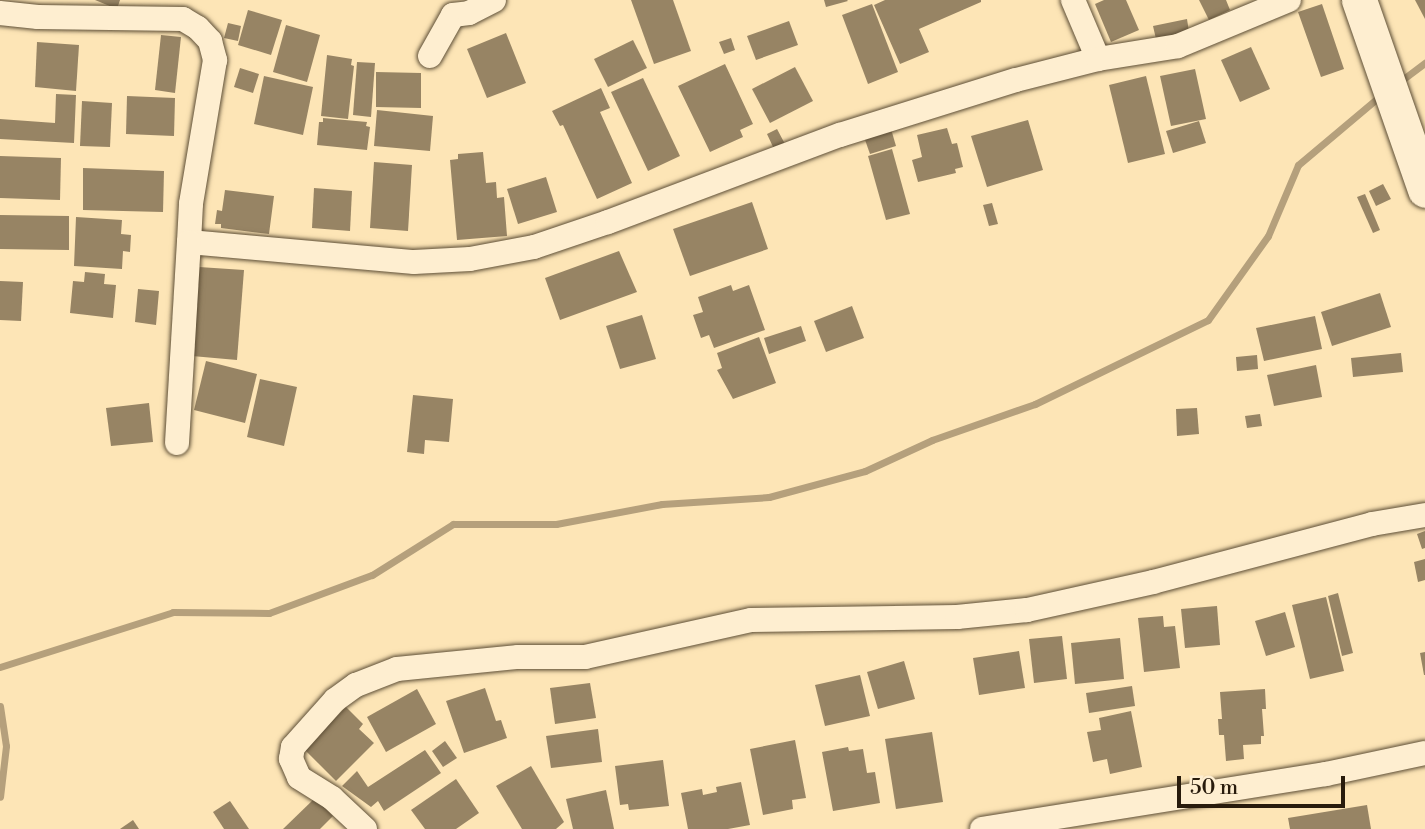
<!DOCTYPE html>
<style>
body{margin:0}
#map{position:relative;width:1425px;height:829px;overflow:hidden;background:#fde5b6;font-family:"Libre Bodoni",serif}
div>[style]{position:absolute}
.stream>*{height:7px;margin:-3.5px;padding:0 3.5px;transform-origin:3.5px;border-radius:3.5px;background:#b5a07c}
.building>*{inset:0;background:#978464}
.roads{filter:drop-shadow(0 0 2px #5d4e36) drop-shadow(0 0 2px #5d4e36)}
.street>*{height:24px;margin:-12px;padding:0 12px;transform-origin:12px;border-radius:12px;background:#feeed0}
.secondary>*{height:35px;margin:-17.5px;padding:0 17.5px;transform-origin:17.5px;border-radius:17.5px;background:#feeed0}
span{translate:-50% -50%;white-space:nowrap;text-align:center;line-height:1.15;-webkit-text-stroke:7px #feeed0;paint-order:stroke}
.scale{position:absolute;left:1177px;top:776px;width:168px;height:32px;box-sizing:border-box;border:4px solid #281b0c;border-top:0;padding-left:9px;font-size:21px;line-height:24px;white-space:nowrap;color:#281b0c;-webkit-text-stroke:5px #feeed0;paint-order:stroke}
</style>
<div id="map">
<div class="stream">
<i style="left:1398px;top:83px;width:34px;rotate:-37deg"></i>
<i style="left:0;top:667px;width:182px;rotate:-17.6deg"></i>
<i style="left:173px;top:612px;width:96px;rotate:0.6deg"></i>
<i style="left:269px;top:613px;width:110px;rotate:-20.3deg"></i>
<i style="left:372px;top:575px;width:96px;rotate:-32.2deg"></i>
<i style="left:453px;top:524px;width:103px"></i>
<i style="left:556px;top:524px;width:108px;rotate:-10.7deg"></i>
<i style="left:662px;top:504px;width:107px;rotate:-3.7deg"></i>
<i style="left:769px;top:497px;width:99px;rotate:-15.2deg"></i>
<i style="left:865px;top:471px;width:74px;rotate:-24.8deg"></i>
<i style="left:932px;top:440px;width:109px;rotate:-19.3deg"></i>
<i style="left:1035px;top:404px;width:192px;rotate:-25.9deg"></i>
<i style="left:1208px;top:320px;width:103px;rotate:-54.5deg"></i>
<i style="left:1268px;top:236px;width:77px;rotate:-67.1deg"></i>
<i style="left:1298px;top:165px;width:107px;rotate:-40.1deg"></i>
<i style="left:0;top:706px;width:40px;rotate:81.5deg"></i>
<i style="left:6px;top:746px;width:51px;rotate:96.7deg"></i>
</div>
<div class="building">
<i style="clip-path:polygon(95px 0,120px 0,117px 9px)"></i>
<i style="clip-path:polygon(631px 0,673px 0,691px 51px,654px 64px)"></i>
<i style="clip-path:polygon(824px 0,847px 0,848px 1px,826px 7px)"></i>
<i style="clip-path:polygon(885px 0,981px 0,981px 2px,919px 29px,929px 52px,900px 64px,874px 5px)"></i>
<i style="clip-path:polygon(1104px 0,1126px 0,1139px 30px,1111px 42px,1095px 4px)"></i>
<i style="clip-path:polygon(1199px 0,1226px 0,1230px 10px,1209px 20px)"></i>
<i style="clip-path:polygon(1415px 0,1425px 0,1425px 19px)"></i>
<i style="clip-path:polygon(872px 4px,898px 72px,868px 84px,842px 15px)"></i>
<i style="clip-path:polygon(1322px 4px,1344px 69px,1321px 77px,1298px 12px)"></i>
<i style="clip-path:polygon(248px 10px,282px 20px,271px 55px,238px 45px)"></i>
<i style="clip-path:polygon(1187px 19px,1189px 32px,1156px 39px,1153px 26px)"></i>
<i style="clip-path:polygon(789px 21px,798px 45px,756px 60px,747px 36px)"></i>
<i style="clip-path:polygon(228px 23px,241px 26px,238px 41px,224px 38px)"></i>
<i style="clip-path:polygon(286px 25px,320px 35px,307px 82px,273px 72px)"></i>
<i style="clip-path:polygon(506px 33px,526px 83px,487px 98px,467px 49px)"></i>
<i style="clip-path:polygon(161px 35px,181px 37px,175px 93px,155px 90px)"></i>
<i style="clip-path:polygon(731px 38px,735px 50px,724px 54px,719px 42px)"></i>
<i style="clip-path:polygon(633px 40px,647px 68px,608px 87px,594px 59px)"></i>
<i style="clip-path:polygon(37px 42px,79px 45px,76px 91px,35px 87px)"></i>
<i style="clip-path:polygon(1251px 47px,1270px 89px,1240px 102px,1221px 60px)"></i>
<i style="clip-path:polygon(327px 55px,352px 59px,351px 65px,354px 66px,348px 119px,321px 116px)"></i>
<i style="clip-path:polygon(357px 62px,375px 63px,371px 117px,353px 115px)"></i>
<i style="clip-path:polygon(725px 64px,753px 124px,740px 130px,743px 137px,710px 152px,678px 86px)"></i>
<i style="clip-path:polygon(795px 67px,813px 101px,770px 123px,752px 89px)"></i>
<i style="clip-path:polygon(240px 68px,259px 74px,253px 93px,234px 87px)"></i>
<i style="clip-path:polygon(1195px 69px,1206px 119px,1171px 126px,1160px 76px)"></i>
<i style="clip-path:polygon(376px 72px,421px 73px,421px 108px,376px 107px)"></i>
<i style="clip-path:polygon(264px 76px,313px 87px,303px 135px,254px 124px)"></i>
<i style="clip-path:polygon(1146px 76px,1165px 154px,1128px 163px,1109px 85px)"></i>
<i style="clip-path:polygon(643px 78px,680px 156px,648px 171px,611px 92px)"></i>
<i style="clip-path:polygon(601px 88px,610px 108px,600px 112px,632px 183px,597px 199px,563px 125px,560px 126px,552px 111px)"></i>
<i style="clip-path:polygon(56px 94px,76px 95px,74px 143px,0 139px,0 119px,55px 123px)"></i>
<i style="clip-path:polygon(127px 96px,175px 98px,174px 136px,126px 134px)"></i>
<i style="clip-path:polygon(82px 101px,112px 103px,110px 147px,80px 146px)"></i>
<i style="clip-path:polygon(377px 110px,433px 116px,430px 151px,374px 146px)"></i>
<i style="clip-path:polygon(323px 118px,367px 122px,366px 126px,370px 127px,367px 150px,317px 145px,319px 122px,323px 122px)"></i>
<i style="clip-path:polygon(1028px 120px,1043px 170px,987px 187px,971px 136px)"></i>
<i style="clip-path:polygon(1199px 121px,1206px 143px,1173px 153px,1166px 131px)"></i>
<i style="clip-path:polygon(947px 128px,952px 144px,957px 143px,963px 167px,955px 169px,956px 173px,918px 182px,912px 160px,922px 157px,917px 135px)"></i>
<i style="clip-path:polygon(777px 129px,785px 144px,774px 149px,767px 134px)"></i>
<i style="clip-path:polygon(891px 129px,896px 146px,870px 154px,864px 137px)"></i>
<i style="clip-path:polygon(892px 149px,910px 214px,886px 220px,868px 156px)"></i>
<i style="clip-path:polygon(483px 152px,486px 183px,496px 182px,497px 198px,504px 197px,507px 236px,457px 240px,450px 160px,458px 159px,458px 154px)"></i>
<i style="clip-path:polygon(0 156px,61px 158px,60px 200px,0 198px)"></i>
<i style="clip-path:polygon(374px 162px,412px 165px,408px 231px,370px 228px)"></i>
<i style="clip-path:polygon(83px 168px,164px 171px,163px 212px,83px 210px)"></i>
<i style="clip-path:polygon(546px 177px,557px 212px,518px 224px,507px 189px)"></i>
<i style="clip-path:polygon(1383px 184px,1391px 199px,1376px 206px,1369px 191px)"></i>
<i style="clip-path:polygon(314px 188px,352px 191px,350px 231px,312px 228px)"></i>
<i style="clip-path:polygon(225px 190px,274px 196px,269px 234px,221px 228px,221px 224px,215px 224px,217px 210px,222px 211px)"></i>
<i style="clip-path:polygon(1365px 194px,1380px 230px,1373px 233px,1357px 197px)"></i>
<i style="clip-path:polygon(752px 202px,768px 249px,690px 276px,673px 229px)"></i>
<i style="clip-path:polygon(992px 203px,998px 224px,989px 226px,983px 205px)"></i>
<i style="clip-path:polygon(0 215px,69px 216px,69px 250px,0 249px)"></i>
<i style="clip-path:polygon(76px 217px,122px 220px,121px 234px,131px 235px,130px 252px,123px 251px,122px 269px,74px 266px)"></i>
<i style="clip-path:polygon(619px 251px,637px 292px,560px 320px,545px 278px)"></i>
<i style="clip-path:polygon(199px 267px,244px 270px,237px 360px,192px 356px)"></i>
<i style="clip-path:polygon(85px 272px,105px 274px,104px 284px,116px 285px,113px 318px,70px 313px,73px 281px,84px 282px)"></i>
<i style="clip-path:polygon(0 281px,23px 282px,21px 321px,0 320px)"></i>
<i style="clip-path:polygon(731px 285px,733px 291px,749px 285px,765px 330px,714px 348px,709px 335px,701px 338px,693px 315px,703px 312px,698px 297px)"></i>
<i style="clip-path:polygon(138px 289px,159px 291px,156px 325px,135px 322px)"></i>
<i style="clip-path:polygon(1380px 293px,1391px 327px,1332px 346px,1321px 312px)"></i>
<i style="clip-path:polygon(852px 306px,864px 338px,826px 352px,814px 321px)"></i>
<i style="clip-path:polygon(642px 315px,656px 359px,620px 369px,606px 326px)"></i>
<i style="clip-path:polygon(1315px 316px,1322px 349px,1264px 361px,1256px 328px)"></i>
<i style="clip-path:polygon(801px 326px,806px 341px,769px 354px,764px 338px)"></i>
<i style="clip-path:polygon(759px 337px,776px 383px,733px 399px,717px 370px,722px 368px,717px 353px)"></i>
<i style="clip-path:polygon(1401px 353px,1403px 372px,1353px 377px,1351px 358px)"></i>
<i style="clip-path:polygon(1257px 355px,1258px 369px,1237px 371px,1236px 357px)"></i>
<i style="clip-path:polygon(206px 361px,257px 374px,245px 423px,194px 410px)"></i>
<i style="clip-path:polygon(1316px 365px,1322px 397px,1274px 406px,1267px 375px)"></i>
<i style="clip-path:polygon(260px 379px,297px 387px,284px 446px,247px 437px)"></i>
<i style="clip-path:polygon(413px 395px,453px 399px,449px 442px,425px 440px,424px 454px,407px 452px)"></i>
<i style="clip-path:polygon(149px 403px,153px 442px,111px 446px,106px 408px)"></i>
<i style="clip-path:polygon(1197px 408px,1199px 434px,1177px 436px,1176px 409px)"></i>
<i style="clip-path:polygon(1260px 414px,1262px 426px,1247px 428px,1245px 416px)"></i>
<i style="clip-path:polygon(1425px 531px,1425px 548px,1422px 549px,1417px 534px)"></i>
<i style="clip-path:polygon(1425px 559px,1425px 580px,1418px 582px,1414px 562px)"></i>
<i style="clip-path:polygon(1338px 593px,1353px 653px,1342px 656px,1328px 596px)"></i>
<i style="clip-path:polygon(1326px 597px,1344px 671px,1310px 679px,1292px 605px)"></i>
<i style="clip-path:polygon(1217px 606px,1220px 645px,1185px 648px,1181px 609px)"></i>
<i style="clip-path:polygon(1285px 612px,1295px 647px,1266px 656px,1255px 621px)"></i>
<i style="clip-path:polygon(1163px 616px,1164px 627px,1175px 626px,1180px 668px,1144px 672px,1138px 618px)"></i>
<i style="clip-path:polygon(1062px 636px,1067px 679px,1034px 683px,1029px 639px)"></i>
<i style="clip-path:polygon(1120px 638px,1124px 679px,1075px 684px,1071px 643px)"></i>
<i style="clip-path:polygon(1019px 651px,1025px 688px,979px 695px,973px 658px)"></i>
<i style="clip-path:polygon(1425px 652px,1425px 675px,1424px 675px,1420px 653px)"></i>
<i style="clip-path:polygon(904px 661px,915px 699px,878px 709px,867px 672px)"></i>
<i style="clip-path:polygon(860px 675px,870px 716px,825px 726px,815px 685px)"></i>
<i style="clip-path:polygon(590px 683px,596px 718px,555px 724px,550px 688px)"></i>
<i style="clip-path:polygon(1132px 686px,1135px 706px,1089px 713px,1086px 693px)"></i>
<i style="clip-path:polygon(485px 688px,496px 721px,501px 720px,507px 738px,464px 753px,446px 701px)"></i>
<i style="clip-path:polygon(417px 689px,436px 724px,386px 752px,367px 717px)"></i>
<i style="clip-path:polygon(1265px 689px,1266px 709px,1262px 709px,1264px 736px,1261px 736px,1261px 744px,1243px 745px,1244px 759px,1226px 761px,1224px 735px,1219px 735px,1218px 719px,1222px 719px,1220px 692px)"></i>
<i style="clip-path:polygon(346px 707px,363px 724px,359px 729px,374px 743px,336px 781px,304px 749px)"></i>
<i style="clip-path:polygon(1131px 711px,1142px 767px,1110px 774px,1107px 759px,1093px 762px,1087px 732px,1101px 730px,1099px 718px)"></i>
<i style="clip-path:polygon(598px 729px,602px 762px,551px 768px,546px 736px)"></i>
<i style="clip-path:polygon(932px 732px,943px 802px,896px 809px,885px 739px)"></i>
<i style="clip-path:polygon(795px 740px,806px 798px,792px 800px,793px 809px,763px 815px,750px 749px)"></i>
<i style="clip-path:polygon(445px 741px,457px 758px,443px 767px,432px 751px)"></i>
<i style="clip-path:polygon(848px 747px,849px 751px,863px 749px,867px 773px,875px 772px,880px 803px,833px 811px,822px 752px)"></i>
<i style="clip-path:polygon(425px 750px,441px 773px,384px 811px,378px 801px,371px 807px,342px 786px,357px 771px,368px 787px)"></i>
<i style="clip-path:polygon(663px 760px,669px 806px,629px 810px,628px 804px,620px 805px,615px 766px)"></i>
<i style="clip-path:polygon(531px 766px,564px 822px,556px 829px,522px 829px,496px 786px)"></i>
<i style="clip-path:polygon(456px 779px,479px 813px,456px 829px,425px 829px,411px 810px)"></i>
<i style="clip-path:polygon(741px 782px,750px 825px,728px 829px,688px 829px,681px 793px,702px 789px,703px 795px,717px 792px,716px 787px)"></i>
<i style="clip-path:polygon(606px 790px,614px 829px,573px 829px,566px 799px)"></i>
<i style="clip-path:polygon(315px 798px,333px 816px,320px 829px,283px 829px)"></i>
<i style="clip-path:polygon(230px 801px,249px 829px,224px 829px,213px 812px)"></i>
<i style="clip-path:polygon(1367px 805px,1371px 829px,1290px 829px,1288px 818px)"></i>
<i style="clip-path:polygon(133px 820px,139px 829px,120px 829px)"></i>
</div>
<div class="roads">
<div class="street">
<i style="left:1073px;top:0;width:64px;rotate:67deg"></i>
<i style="left:0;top:13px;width:38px;rotate:6deg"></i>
<i style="left:38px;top:17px;width:145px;rotate:0.8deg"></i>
<i style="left:183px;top:19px;width:17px;rotate:31deg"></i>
<i style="left:198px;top:28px;width:18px;rotate:47deg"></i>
<i style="left:210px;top:41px;width:20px;rotate:75deg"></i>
<i style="left:215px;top:60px;width:146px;rotate:99.5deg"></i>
<i style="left:191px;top:204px;width:38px;rotate:93deg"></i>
<i style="left:189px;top:242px;width:226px;rotate:5.1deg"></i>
<i style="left:414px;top:262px;width:56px;rotate:-3.1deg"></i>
<i style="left:470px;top:259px;width:65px;rotate:-10.6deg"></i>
<i style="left:534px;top:247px;width:78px;rotate:-18.7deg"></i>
<i style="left:608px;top:222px;width:248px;rotate:-20.6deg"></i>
<i style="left:840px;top:135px;width:184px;rotate:-17.4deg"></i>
<i style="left:1016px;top:80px;width:85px;rotate:-14.4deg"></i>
<i style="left:1098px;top:59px;width:81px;rotate:-9.2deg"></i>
<i style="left:1178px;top:46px;width:120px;rotate:-22.5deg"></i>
<i style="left:430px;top:56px;width:47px;rotate:-60.7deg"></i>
<i style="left:453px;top:15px;width:16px;rotate:-7deg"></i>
<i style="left:469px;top:13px;width:28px;rotate:-27deg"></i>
<i style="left:177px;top:443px;width:201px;rotate:-86.6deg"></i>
<i style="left:365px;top:829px;width:45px;rotate:-136.8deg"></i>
<i style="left:332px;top:798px;width:39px;rotate:-148deg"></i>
<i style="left:299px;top:777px;width:20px;rotate:-114deg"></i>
<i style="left:291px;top:759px;width:12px;rotate:-81deg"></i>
<i style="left:293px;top:747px;width:63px;rotate:-48.2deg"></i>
<i style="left:335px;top:700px;width:26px;rotate:-36deg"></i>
<i style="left:356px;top:685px;width:44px;rotate:-21.3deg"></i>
<i style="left:397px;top:669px;width:122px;rotate:-5.7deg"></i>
<i style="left:518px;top:657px;width:67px"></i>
<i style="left:585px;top:657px;width:170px;rotate:-12.6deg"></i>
<i style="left:751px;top:620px;width:206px;rotate:-0.8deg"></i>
<i style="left:957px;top:617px;width:70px;rotate:-5.7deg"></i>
<i style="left:1027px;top:610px;width:129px;rotate:-12.5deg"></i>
<i style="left:1153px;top:582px;width:227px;rotate:-14.8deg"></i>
<i style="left:1372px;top:524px;width:54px;rotate:-9.6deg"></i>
<i style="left:982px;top:829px;width:348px;rotate:-9.1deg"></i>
<i style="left:1326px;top:774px;width:101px;rotate:-12deg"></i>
</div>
<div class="secondary">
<i style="left:1359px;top:0;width:201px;rotate:70.8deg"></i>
</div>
</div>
<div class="scale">50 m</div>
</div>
